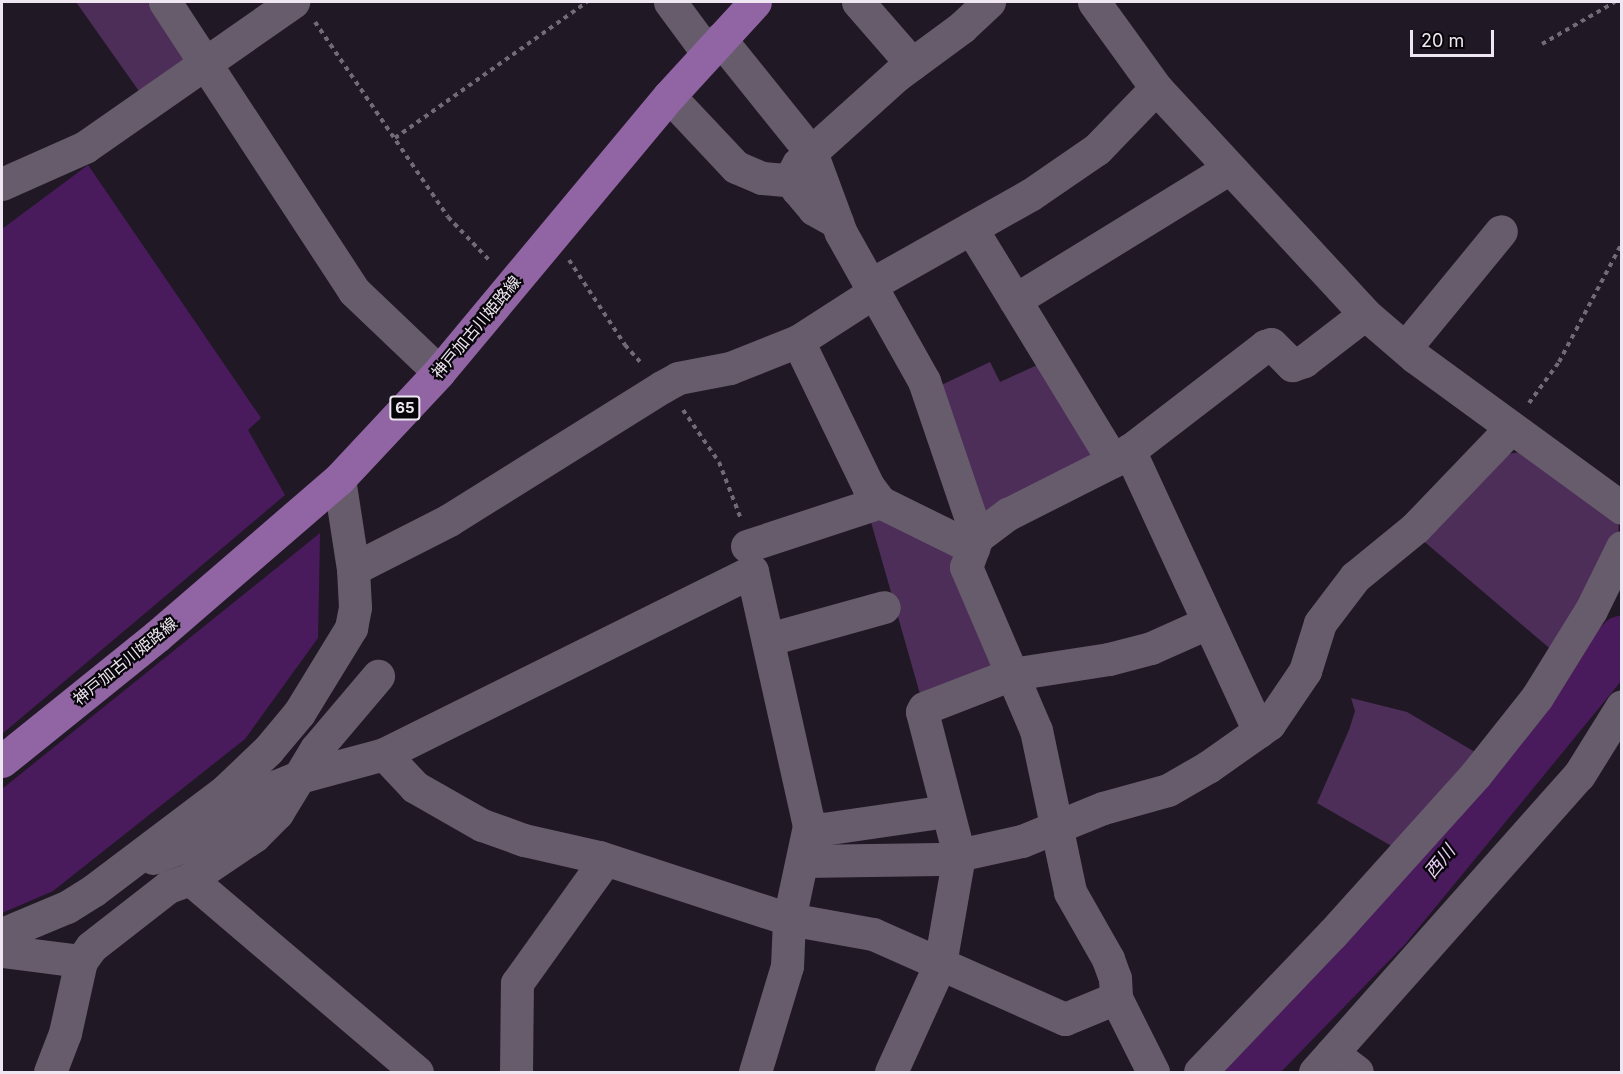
<!DOCTYPE html>
<meta charset="utf-8">
<style>
body{margin:0}
#map{position:relative;width:1623px;height:1074px;overflow:hidden;background:#211825;font-family:Inter,"Noto Sans JP",sans-serif}
div>[style]{position:absolute}
.green>*{inset:0;background:#4d2e59}
.water>*{inset:0;background:#4a1b5c}
.river>*{height:50px;margin:-25px;padding:0 25px;transform-origin:25px;border-radius:25px;background:#4a1b5c}
.path>*{height:4px;margin-top:-2px;transform-origin:0;background:repeating-linear-gradient(90deg,#736a76 0 4.5px,transparent 0 9px)}
.minor>*{height:33px;margin:-16.5px;padding:0 16.5px;transform-origin:16.5px;border-radius:16.5px;background:#675c6c}
.major>*{height:33px;margin:-16.5px;padding:0 16.5px;transform-origin:16.5px;border-radius:16.5px;background:#9164a4}
span{translate:-50% -50%;white-space:nowrap;text-align:center;line-height:1.15;-webkit-text-stroke:4.5px #08050a;paint-order:stroke}
.shield-label span{padding:2px 4px;background:#08050a;border:2px solid;border-radius:4px;-webkit-text-stroke-width:0}
.shield-label{font-size:15px;color:#eee7f1;font-weight:700}
.street-label{font-size:16px;color:#eee7f1}
.water-label{font-size:18px;color:#e8cef4;font-style:italic}
.frame{position:absolute;inset:0;border:3px solid #eee7f1;pointer-events:none}
.scale{position:absolute;left:1410px;top:30px;width:84px;height:27px;box-sizing:border-box;border:3px solid #eee7f1;border-top:0;padding-left:8px;font-size:18px;line-height:21px;white-space:nowrap;color:#eee7f1;-webkit-text-stroke:4px #08050a;paint-order:stroke}
</style>
<div id="map">
<div class="green">
<i style="clip-path:polygon(76px 2px,158px 2px,185px 62px,141px 94px)"></i>
<i style="clip-path:polygon(1046px 361px,1100px 449px,987px 518px,935px 388px,990px 362px,1000px 382px)"></i>
<i style="clip-path:polygon(1521px 452px,1619px 519px,1618px 539px,1554px 652px,1420px 538px,1507px 454px)"></i>
<i style="clip-path:polygon(869px 515px,954px 546px,1003px 668px,922px 701px)"></i>
<i style="clip-path:polygon(1351px 698px,1407px 712px,1480px 755px,1395px 848px,1317px 803px,1349px 730px,1355px 711px)"></i>
</div>
<div class="water">
<i style="clip-path:polygon(88px 165px,261px 418px,248px 430px,285px 495px,2px 734px,2px 229px)"></i>
<i style="clip-path:polygon(320px 533px,318px 638px,245px 739px,53px 891px,2px 913px,2px 789px)"></i>
</div>
<div class="river">
<i style="left:1246px;top:1072px;width:201px;rotate:-45.8deg"></i>
<i style="left:1386px;top:928px;width:372px;rotate:-50.6deg"></i>
</div>
<div class="path">
<i style="left:315px;top:22px;width:236px;rotate:55.7deg"></i>
<i style="left:448px;top:217px;width:62px;rotate:46.3deg"></i>
<i style="left:1542px;top:44px;width:84px;rotate:-29.9deg"></i>
<i style="left:395px;top:138px;width:235px;rotate:-35.3deg"></i>
<i style="left:569px;top:260px;width:102px;rotate:56.6deg"></i>
<i style="left:625px;top:345px;width:25px;rotate:48deg"></i>
<i style="left:1529px;top:403px;width:51px;rotate:-53.8deg"></i>
<i style="left:1559px;top:362px;width:135px;rotate:-62.1deg"></i>
<i style="left:683px;top:410px;width:63px;rotate:55.3deg"></i>
<i style="left:719px;top:462px;width:61px;rotate:68.9deg"></i>
</div>
<div class="minor">
<i style="left:165px;top:2px;width:345px;rotate:56.8deg"></i>
<i style="left:354px;top:291px;width:117px;rotate:43.6deg"></i>
<i style="left:670px;top:2px;width:62px;rotate:53.5deg"></i>
<i style="left:858px;top:2px;width:82px;rotate:48.9deg"></i>
<i style="left:1094px;top:2px;width:106px;rotate:54.2deg"></i>
<i style="left:1156px;top:88px;width:308px;rotate:47.2deg"></i>
<i style="left:1365px;top:314px;width:66px;rotate:40.7deg"></i>
<i style="left:1415px;top:357px;width:256px;rotate:36.1deg"></i>
<i style="left:720px;top:39px;width:145px;rotate:51.2deg"></i>
<i style="left:811px;top:152px;width:86px;rotate:69.7deg"></i>
<i style="left:841px;top:233px;width:170px;rotate:60.7deg"></i>
<i style="left:924px;top:381px;width:165px;rotate:71.2deg"></i>
<i style="left:977px;top:537px;width:32px;rotate:110deg"></i>
<i style="left:966px;top:567px;width:177px;rotate:66.8deg"></i>
<i style="left:1036px;top:730px;width:166px;rotate:78.1deg"></i>
<i style="left:1070px;top:892px;width:77px;rotate:60.4deg"></i>
<i style="left:1108px;top:959px;width:20px;rotate:70deg"></i>
<i style="left:1115px;top:978px;width:20px;rotate:87deg"></i>
<i style="left:1116px;top:998px;width:83px;rotate:63.4deg"></i>
<i style="left:669px;top:96px;width:98px;rotate:46.7deg"></i>
<i style="left:736px;top:167px;width:28px;rotate:23deg"></i>
<i style="left:762px;top:178px;width:32px;rotate:5deg"></i>
<i style="left:2px;top:184px;width:91px;rotate:-24deg"></i>
<i style="left:85px;top:147px;width:254px;rotate:-34.9deg"></i>
<i style="left:837px;top:222px;width:26px;rotate:-151deg"></i>
<i style="left:814px;top:209px;width:26px;rotate:-130deg"></i>
<i style="left:797px;top:189px;width:15px;rotate:-110deg"></i>
<i style="left:792px;top:175px;width:13px;rotate:-61deg"></i>
<i style="left:798px;top:164px;width:133px;rotate:-42deg"></i>
<i style="left:897px;top:75px;width:81px;rotate:-36.4deg"></i>
<i style="left:962px;top:27px;width:37px;rotate:-43deg"></i>
<i style="left:971px;top:228px;width:273px;rotate:58.6deg"></i>
<i style="left:870px;top:285px;width:184px;rotate:-29.4deg"></i>
<i style="left:1030px;top:195px;width:81px;rotate:-34.5deg"></i>
<i style="left:1097px;top:149px;width:85px;rotate:-46deg"></i>
<i style="left:1015px;top:300px;width:250px;rotate:-31.6deg"></i>
<i style="left:798px;top:341px;width:161px;rotate:64.2deg"></i>
<i style="left:868px;top:486px;width:20px;rotate:53deg"></i>
<i style="left:880px;top:502px;width:104px;rotate:26.3deg"></i>
<i style="left:1405px;top:348px;width:151px;rotate:-50.6deg"></i>
<i style="left:1129px;top:450px;width:310px;rotate:65.2deg"></i>
<i style="left:977px;top:537px;width:39px;rotate:-37deg"></i>
<i style="left:1008px;top:514px;width:127px;rotate:-26.8deg"></i>
<i style="left:1121px;top:457px;width:182px;rotate:-37.6deg"></i>
<i style="left:1265px;top:346px;width:6px;rotate:-18deg"></i>
<i style="left:1271px;top:344px;width:30px;rotate:45deg"></i>
<i style="left:1292px;top:365px;width:13px;rotate:-18deg"></i>
<i style="left:1304px;top:361px;width:77px;rotate:-37.6deg"></i>
<i style="left:747px;top:546px;width:140px;rotate:-18.3deg"></i>
<i style="left:353px;top:569px;width:108px;rotate:-27deg"></i>
<i style="left:449px;top:520px;width:251px;rotate:-32deg"></i>
<i style="left:662px;top:387px;width:18px;rotate:-29deg"></i>
<i style="left:678px;top:378px;width:53px;rotate:-10.9deg"></i>
<i style="left:730px;top:368px;width:73px;rotate:-21.7deg"></i>
<i style="left:798px;top:341px;width:90px;rotate:-32.8deg"></i>
<i style="left:769px;top:639px;width:119px;rotate:-15.5deg"></i>
<i style="left:384px;top:754px;width:45px;rotate:46.8deg"></i>
<i style="left:415px;top:787px;width:77px;rotate:29.6deg"></i>
<i style="left:482px;top:825px;width:45px;rotate:19.7deg"></i>
<i style="left:524px;top:840px;width:77px;rotate:12.8deg"></i>
<i style="left:599px;top:857px;width:200px;rotate:18.1deg"></i>
<i style="left:789px;top:919px;width:85px;rotate:10.1deg"></i>
<i style="left:873px;top:934px;width:210px;rotate:23.9deg"></i>
<i style="left:1065px;top:1019px;width:55px;rotate:-22.4deg"></i>
<i style="left:809px;top:826px;width:14px;rotate:12deg"></i>
<i style="left:823px;top:829px;width:125px;rotate:-8.3deg"></i>
<i style="left:153px;top:858px;width:60px;rotate:-21.4deg"></i>
<i style="left:209px;top:836px;width:44px;rotate:-33deg"></i>
<i style="left:246px;top:812px;width:38px;rotate:-42deg"></i>
<i style="left:274px;top:787px;width:27px;rotate:-22deg"></i>
<i style="left:299px;top:777px;width:33px;rotate:-59deg"></i>
<i style="left:316px;top:749px;width:96px;rotate:-49.7deg"></i>
<i style="left:802px;top:861px;width:138px;rotate:-0.8deg"></i>
<i style="left:940px;top:859px;width:84px;rotate:-12.4deg"></i>
<i style="left:1022px;top:841px;width:87px;rotate:-22.2deg"></i>
<i style="left:1103px;top:808px;width:67px;rotate:-15.5deg"></i>
<i style="left:1168px;top:790px;width:46px;rotate:-29.9deg"></i>
<i style="left:1208px;top:767px;width:75px;rotate:-35.2deg"></i>
<i style="left:1269px;top:724px;width:64px;rotate:-55.8deg"></i>
<i style="left:1305px;top:671px;width:50px;rotate:-72.6deg"></i>
<i style="left:1320px;top:623px;width:58px;rotate:-52.7deg"></i>
<i style="left:1355px;top:577px;width:77px;rotate:-39.2deg"></i>
<i style="left:1415px;top:528px;width:139px;rotate:-46.2deg"></i>
<i style="left:190px;top:879px;width:298px;rotate:40.4deg"></i>
<i style="left:2px;top:934px;width:70px;rotate:-22.6deg"></i>
<i style="left:67px;top:907px;width:32px;rotate:-32deg"></i>
<i style="left:94px;top:890px;width:166px;rotate:-37.1deg"></i>
<i style="left:226px;top:790px;width:58px;rotate:-43.6deg"></i>
<i style="left:268px;top:750px;width:48px;rotate:-50deg"></i>
<i style="left:299px;top:713px;width:100px;rotate:-58.5deg"></i>
<i style="left:351px;top:628px;width:21px;rotate:-79deg"></i>
<i style="left:355px;top:607px;width:38px;rotate:-93deg"></i>
<i style="left:353px;top:569px;width:91px;rotate:-98.8deg"></i>
<i style="left:2px;top:951px;width:80px;rotate:7.2deg"></i>
<i style="left:81px;top:961px;width:17px;rotate:-54deg"></i>
<i style="left:91px;top:947px;width:98px;rotate:-37.9deg"></i>
<i style="left:168px;top:887px;width:23px;rotate:-20deg"></i>
<i style="left:190px;top:879px;width:77px;rotate:-33.9deg"></i>
<i style="left:254px;top:836px;width:33px;rotate:-45deg"></i>
<i style="left:277px;top:813px;width:42px;rotate:-58.6deg"></i>
<i style="left:299px;top:777px;width:88px;rotate:-15.1deg"></i>
<i style="left:384px;top:754px;width:411px;rotate:-26.4deg"></i>
<i style="left:752px;top:571px;width:261px;rotate:77.4deg"></i>
<i style="left:809px;top:826px;width:95px;rotate:102.1deg"></i>
<i style="left:789px;top:919px;width:47px;rotate:92.4deg"></i>
<i style="left:787px;top:966px;width:111px;rotate:106.8deg"></i>
<i style="left:1332px;top:1053px;width:31px;rotate:37deg"></i>
<i style="left:50px;top:1072px;width:42px;rotate:-69deg"></i>
<i style="left:65px;top:1033px;width:74px;rotate:-77.5deg"></i>
<i style="left:516px;top:1072px;width:89px;rotate:-89.4deg"></i>
<i style="left:517px;top:983px;width:151px;rotate:-54.4deg"></i>
<i style="left:891px;top:1072px;width:119px;rotate:-65.6deg"></i>
<i style="left:940px;top:964px;width:111px;rotate:-80.1deg"></i>
<i style="left:959px;top:855px;width:148px;rotate:-104.5deg"></i>
<i style="left:922px;top:712px;width:4px;rotate:-63deg"></i>
<i style="left:924px;top:708px;width:94px;rotate:-21.1deg"></i>
<i style="left:1012px;top:674px;width:98px;rotate:-8.8deg"></i>
<i style="left:1109px;top:659px;width:43px;rotate:-14.7deg"></i>
<i style="left:1151px;top:648px;width:61px;rotate:-24.1deg"></i>
<i style="left:1200px;top:1072px;width:191px;rotate:-46.3deg"></i>
<i style="left:1332px;top:934px;width:215px;rotate:-48deg"></i>
<i style="left:1476px;top:774px;width:98px;rotate:-51.6deg"></i>
<i style="left:1537px;top:697px;width:102px;rotate:-58.2deg"></i>
<i style="left:1591px;top:610px;width:70px;rotate:-63.8deg"></i>
<i style="left:1315px;top:1072px;width:397px;rotate:-48.4deg"></i>
<i style="left:1579px;top:775px;width:81px;rotate:-58.1deg"></i>
</div>
<div class="major">
<i style="left:2px;top:761px;width:199px;rotate:-38.9deg"></i>
<i style="left:157px;top:636px;width:240px;rotate:-40.8deg"></i>
<i style="left:339px;top:479px;width:146px;rotate:-46.9deg"></i>
<i style="left:439px;top:372px;width:359px;rotate:-50.2deg"></i>
<i style="left:669px;top:96px;width:127px;rotate:-47.5deg"></i>
</div>
<div class="shield-label">
<span style="left:405px;top:408px">65</span>
</div>
<div class="street-label">
<span style="left:476px;top:327px;rotate:-50deg">神戸加古川姫路線</span>
<span style="left:125px;top:661px;rotate:-39deg">神戸加古川姫路線</span>
</div>
<div class="water-label">
<span style="left:1440px;top:862px;rotate:-51deg">西川</span>
</div>
<div class="frame"></div>
<div class="scale">20 m</div>
</div>
